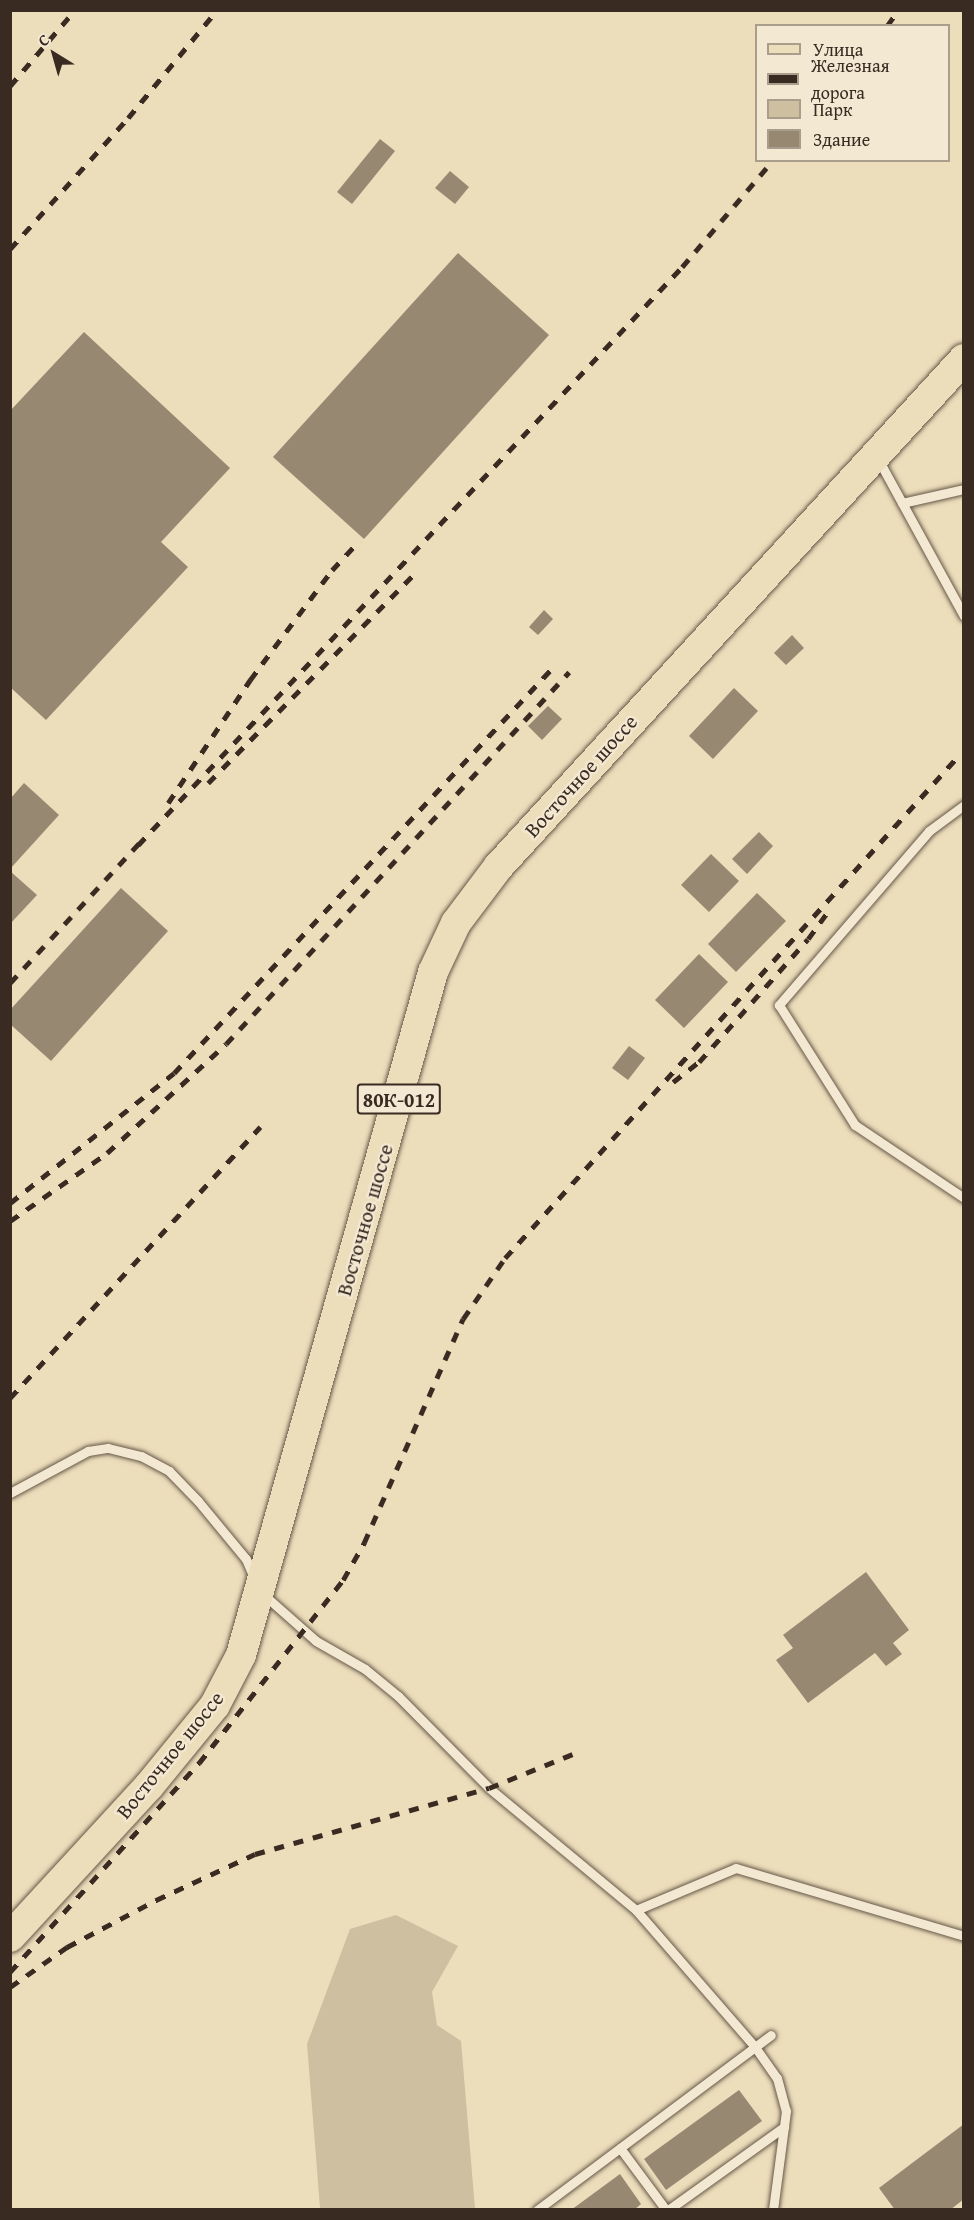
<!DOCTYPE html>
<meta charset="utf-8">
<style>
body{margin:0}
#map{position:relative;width:974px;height:2220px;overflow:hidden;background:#ecddbb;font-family:"Gentium Book Plus",serif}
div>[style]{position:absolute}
.green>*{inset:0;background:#cebfa1}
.building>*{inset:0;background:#978872}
.roads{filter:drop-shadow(0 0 2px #665848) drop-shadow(0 0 2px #665848)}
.lane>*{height:9px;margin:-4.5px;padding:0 4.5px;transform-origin:4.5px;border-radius:4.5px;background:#f3e9d3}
.primary>*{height:30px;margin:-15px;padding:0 15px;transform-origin:15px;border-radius:15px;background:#ecddbb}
.rail>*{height:4.5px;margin-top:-2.25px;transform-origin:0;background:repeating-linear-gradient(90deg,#3a2b22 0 10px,transparent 0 20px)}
span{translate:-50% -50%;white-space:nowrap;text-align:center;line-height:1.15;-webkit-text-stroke:4.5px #f3e9d3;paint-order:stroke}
.shield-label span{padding:2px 4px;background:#f3e9d3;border:2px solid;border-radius:4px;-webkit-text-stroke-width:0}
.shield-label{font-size:20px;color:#3a2b22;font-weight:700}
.street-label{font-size:21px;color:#3a2b22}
.frame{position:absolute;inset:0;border:12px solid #3a2b22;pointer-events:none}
.legend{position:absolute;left:755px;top:24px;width:195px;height:138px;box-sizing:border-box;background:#f3e9d3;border:2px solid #a99d8c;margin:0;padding:8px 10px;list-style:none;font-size:18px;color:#3a2b22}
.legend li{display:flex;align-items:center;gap:12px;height:30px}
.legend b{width:30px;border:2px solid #a99d8c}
.north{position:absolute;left:24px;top:24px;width:60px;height:60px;-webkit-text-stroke:4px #f3e9d3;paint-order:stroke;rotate:323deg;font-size:16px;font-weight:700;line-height:24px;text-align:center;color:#3a2b22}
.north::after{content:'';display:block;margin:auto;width:21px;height:27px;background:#3a2b22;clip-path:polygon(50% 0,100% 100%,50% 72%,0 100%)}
</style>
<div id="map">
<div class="green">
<i style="clip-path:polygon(396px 1915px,458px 1946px,432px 1992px,437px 2025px,461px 2041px,475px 2209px,320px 2208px,307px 2044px,350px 1929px)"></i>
</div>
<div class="building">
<i style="clip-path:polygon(380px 139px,395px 151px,352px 204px,337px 192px)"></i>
<i style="clip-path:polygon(450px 171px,469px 187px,455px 204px,435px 188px)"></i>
<i style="clip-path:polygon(458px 253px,549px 335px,364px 539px,273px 457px)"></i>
<i style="clip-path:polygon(84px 332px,230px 468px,161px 542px,188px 567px,46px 720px,10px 687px,10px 411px)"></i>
<i style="clip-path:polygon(544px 610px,553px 619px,538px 635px,529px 627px)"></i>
<i style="clip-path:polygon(792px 635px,804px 648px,786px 665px,774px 653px)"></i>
<i style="clip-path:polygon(734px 688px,758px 711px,713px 759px,689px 736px)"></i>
<i style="clip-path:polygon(548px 706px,562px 719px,542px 740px,528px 726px)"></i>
<i style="clip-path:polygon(24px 783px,59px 815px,10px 869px,10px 799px)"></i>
<i style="clip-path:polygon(759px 832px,773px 846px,747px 874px,732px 859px)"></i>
<i style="clip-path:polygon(711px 854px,739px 881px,709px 912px,681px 885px)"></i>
<i style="clip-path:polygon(10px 871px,37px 895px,10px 924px)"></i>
<i style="clip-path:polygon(121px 888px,168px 931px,51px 1061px,10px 1024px,10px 1010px)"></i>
<i style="clip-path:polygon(757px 893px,786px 921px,736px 972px,708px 944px)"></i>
<i style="clip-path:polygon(699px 954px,728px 982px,684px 1028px,655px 1000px)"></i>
<i style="clip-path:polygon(629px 1046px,645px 1058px,628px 1080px,612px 1068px)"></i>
<i style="clip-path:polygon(866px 1572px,909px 1630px,893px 1643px,902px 1654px,886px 1666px,875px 1653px,808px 1703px,776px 1660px,793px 1648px,783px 1635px)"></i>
<i style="clip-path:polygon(739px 2090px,762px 2121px,666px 2190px,644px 2159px)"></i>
<i style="clip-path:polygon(964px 2124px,964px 2199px,950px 2210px,895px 2210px,879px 2188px)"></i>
<i style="clip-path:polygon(620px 2174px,641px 2204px,634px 2210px,571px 2210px)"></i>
</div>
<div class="roads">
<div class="lane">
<i style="left:878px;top:459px;width:179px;rotate:61.3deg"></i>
<i style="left:902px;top:503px;width:64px;rotate:-12.7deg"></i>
<i style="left:964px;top:805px;width:44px;rotate:143.4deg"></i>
<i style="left:929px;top:831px;width:230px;rotate:130.8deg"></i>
<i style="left:779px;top:1005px;width:142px;rotate:57.7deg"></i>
<i style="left:855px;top:1125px;width:131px;rotate:33.8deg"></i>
<i style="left:10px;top:1493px;width:89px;rotate:-28.3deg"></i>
<i style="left:88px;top:1451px;width:20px;rotate:-9deg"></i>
<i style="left:108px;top:1448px;width:34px;rotate:14deg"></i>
<i style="left:141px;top:1456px;width:32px;rotate:28deg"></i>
<i style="left:169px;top:1471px;width:42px;rotate:46deg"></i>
<i style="left:198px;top:1501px;width:75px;rotate:50.4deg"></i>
<i style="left:246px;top:1559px;width:21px;rotate:67deg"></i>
<i style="left:264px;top:1595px;width:69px;rotate:41.5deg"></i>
<i style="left:316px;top:1641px;width:56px;rotate:29.7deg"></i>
<i style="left:365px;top:1669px;width:43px;rotate:39.3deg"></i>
<i style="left:398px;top:1696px;width:129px;rotate:45.3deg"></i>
<i style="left:489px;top:1788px;width:191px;rotate:39.7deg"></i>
<i style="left:636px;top:1910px;width:181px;rotate:49deg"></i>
<i style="left:755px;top:2047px;width:38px;rotate:55deg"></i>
<i style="left:777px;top:2078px;width:34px;rotate:75deg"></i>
<i style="left:786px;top:2111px;width:100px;rotate:97.5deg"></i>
<i style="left:636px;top:1910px;width:108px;rotate:-22.8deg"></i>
<i style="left:736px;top:1868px;width:238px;rotate:16.6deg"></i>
<i style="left:620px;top:2148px;width:77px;rotate:53.4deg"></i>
<i style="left:537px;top:2210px;width:292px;rotate:-36.8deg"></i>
<i style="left:668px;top:2210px;width:143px;rotate:-35.6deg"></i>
</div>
<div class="primary">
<i style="left:10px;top:1937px;width:205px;rotate:-47.4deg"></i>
<i style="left:149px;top:1786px;width:104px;rotate:-50.8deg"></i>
<i style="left:215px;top:1705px;width:56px;rotate:-62.5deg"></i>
<i style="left:241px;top:1655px;width:709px;rotate:-74.3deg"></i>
<i style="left:433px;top:972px;width:54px;rotate:-64.9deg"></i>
<i style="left:456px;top:923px;width:71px;rotate:-53deg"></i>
<i style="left:499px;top:866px;width:688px;rotate:-47.47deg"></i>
</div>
</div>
<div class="rail">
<i style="left:887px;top:26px;width:19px;rotate:-55deg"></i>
<i style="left:10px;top:86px;width:100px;rotate:-49.5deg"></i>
<i style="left:10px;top:249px;width:176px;rotate:-48deg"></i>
<i style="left:128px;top:118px;width:140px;rotate:-50.5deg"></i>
<i style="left:208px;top:783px;width:296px;rotate:-45.4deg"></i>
<i style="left:168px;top:803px;width:148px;rotate:-56.3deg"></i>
<i style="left:250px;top:680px;width:137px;rotate:-53.3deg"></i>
<i style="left:332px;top:570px;width:40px;rotate:-47deg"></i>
<i style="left:138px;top:845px;width:794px;rotate:-46.74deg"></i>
<i style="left:682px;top:267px;width:140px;rotate:-49.6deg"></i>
<i style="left:10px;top:983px;width:195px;rotate:-47.3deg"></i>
<i style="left:673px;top:1082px;width:33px;rotate:-38deg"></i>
<i style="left:699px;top:1062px;width:164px;rotate:-48.5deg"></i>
<i style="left:808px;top:939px;width:34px;rotate:-54deg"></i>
<i style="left:10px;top:1203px;width:209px;rotate:-38.4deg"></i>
<i style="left:174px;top:1073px;width:560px;rotate:-46.95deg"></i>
<i style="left:10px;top:1221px;width:118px;rotate:-35deg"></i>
<i style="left:107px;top:1153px;width:161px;rotate:-42.5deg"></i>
<i style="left:226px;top:1044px;width:506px;rotate:-47.32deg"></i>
<i style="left:10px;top:1398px;width:369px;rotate:-47.3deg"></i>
<i style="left:10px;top:1972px;width:282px;rotate:-47.9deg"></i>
<i style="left:199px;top:1763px;width:233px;rotate:-51.8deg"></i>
<i style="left:343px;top:1580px;width:43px;rotate:-60.4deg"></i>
<i style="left:364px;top:1543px;width:245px;rotate:-66.2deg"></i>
<i style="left:463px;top:1319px;width:74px;rotate:-55.5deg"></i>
<i style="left:505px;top:1258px;width:680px;rotate:-47.92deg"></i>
<i style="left:10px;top:1987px;width:70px;rotate:-35.1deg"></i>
<i style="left:67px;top:1947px;width:101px;rotate:-27.8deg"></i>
<i style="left:156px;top:1900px;width:109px;rotate:-24.9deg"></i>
<i style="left:255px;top:1854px;width:243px;rotate:-15.8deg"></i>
<i style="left:489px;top:1788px;width:98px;rotate:-22.1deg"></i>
</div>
<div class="shield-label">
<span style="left:399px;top:1099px">80К-012</span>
</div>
<div class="street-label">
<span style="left:581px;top:776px;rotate:-48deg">Восточное шоссе</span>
<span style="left:365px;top:1220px;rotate:-74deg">Восточное шоссе</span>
<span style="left:170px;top:1755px;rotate:-51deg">Восточное шоссе</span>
</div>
<div class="frame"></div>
<ul class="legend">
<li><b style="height:8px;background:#ecddbb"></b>Улица</li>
<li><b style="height:8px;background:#3a2b22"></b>Железная дорога</li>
<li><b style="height:16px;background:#cebfa1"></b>Парк</li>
<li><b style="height:16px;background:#978872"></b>Здание</li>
</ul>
<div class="north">С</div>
</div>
